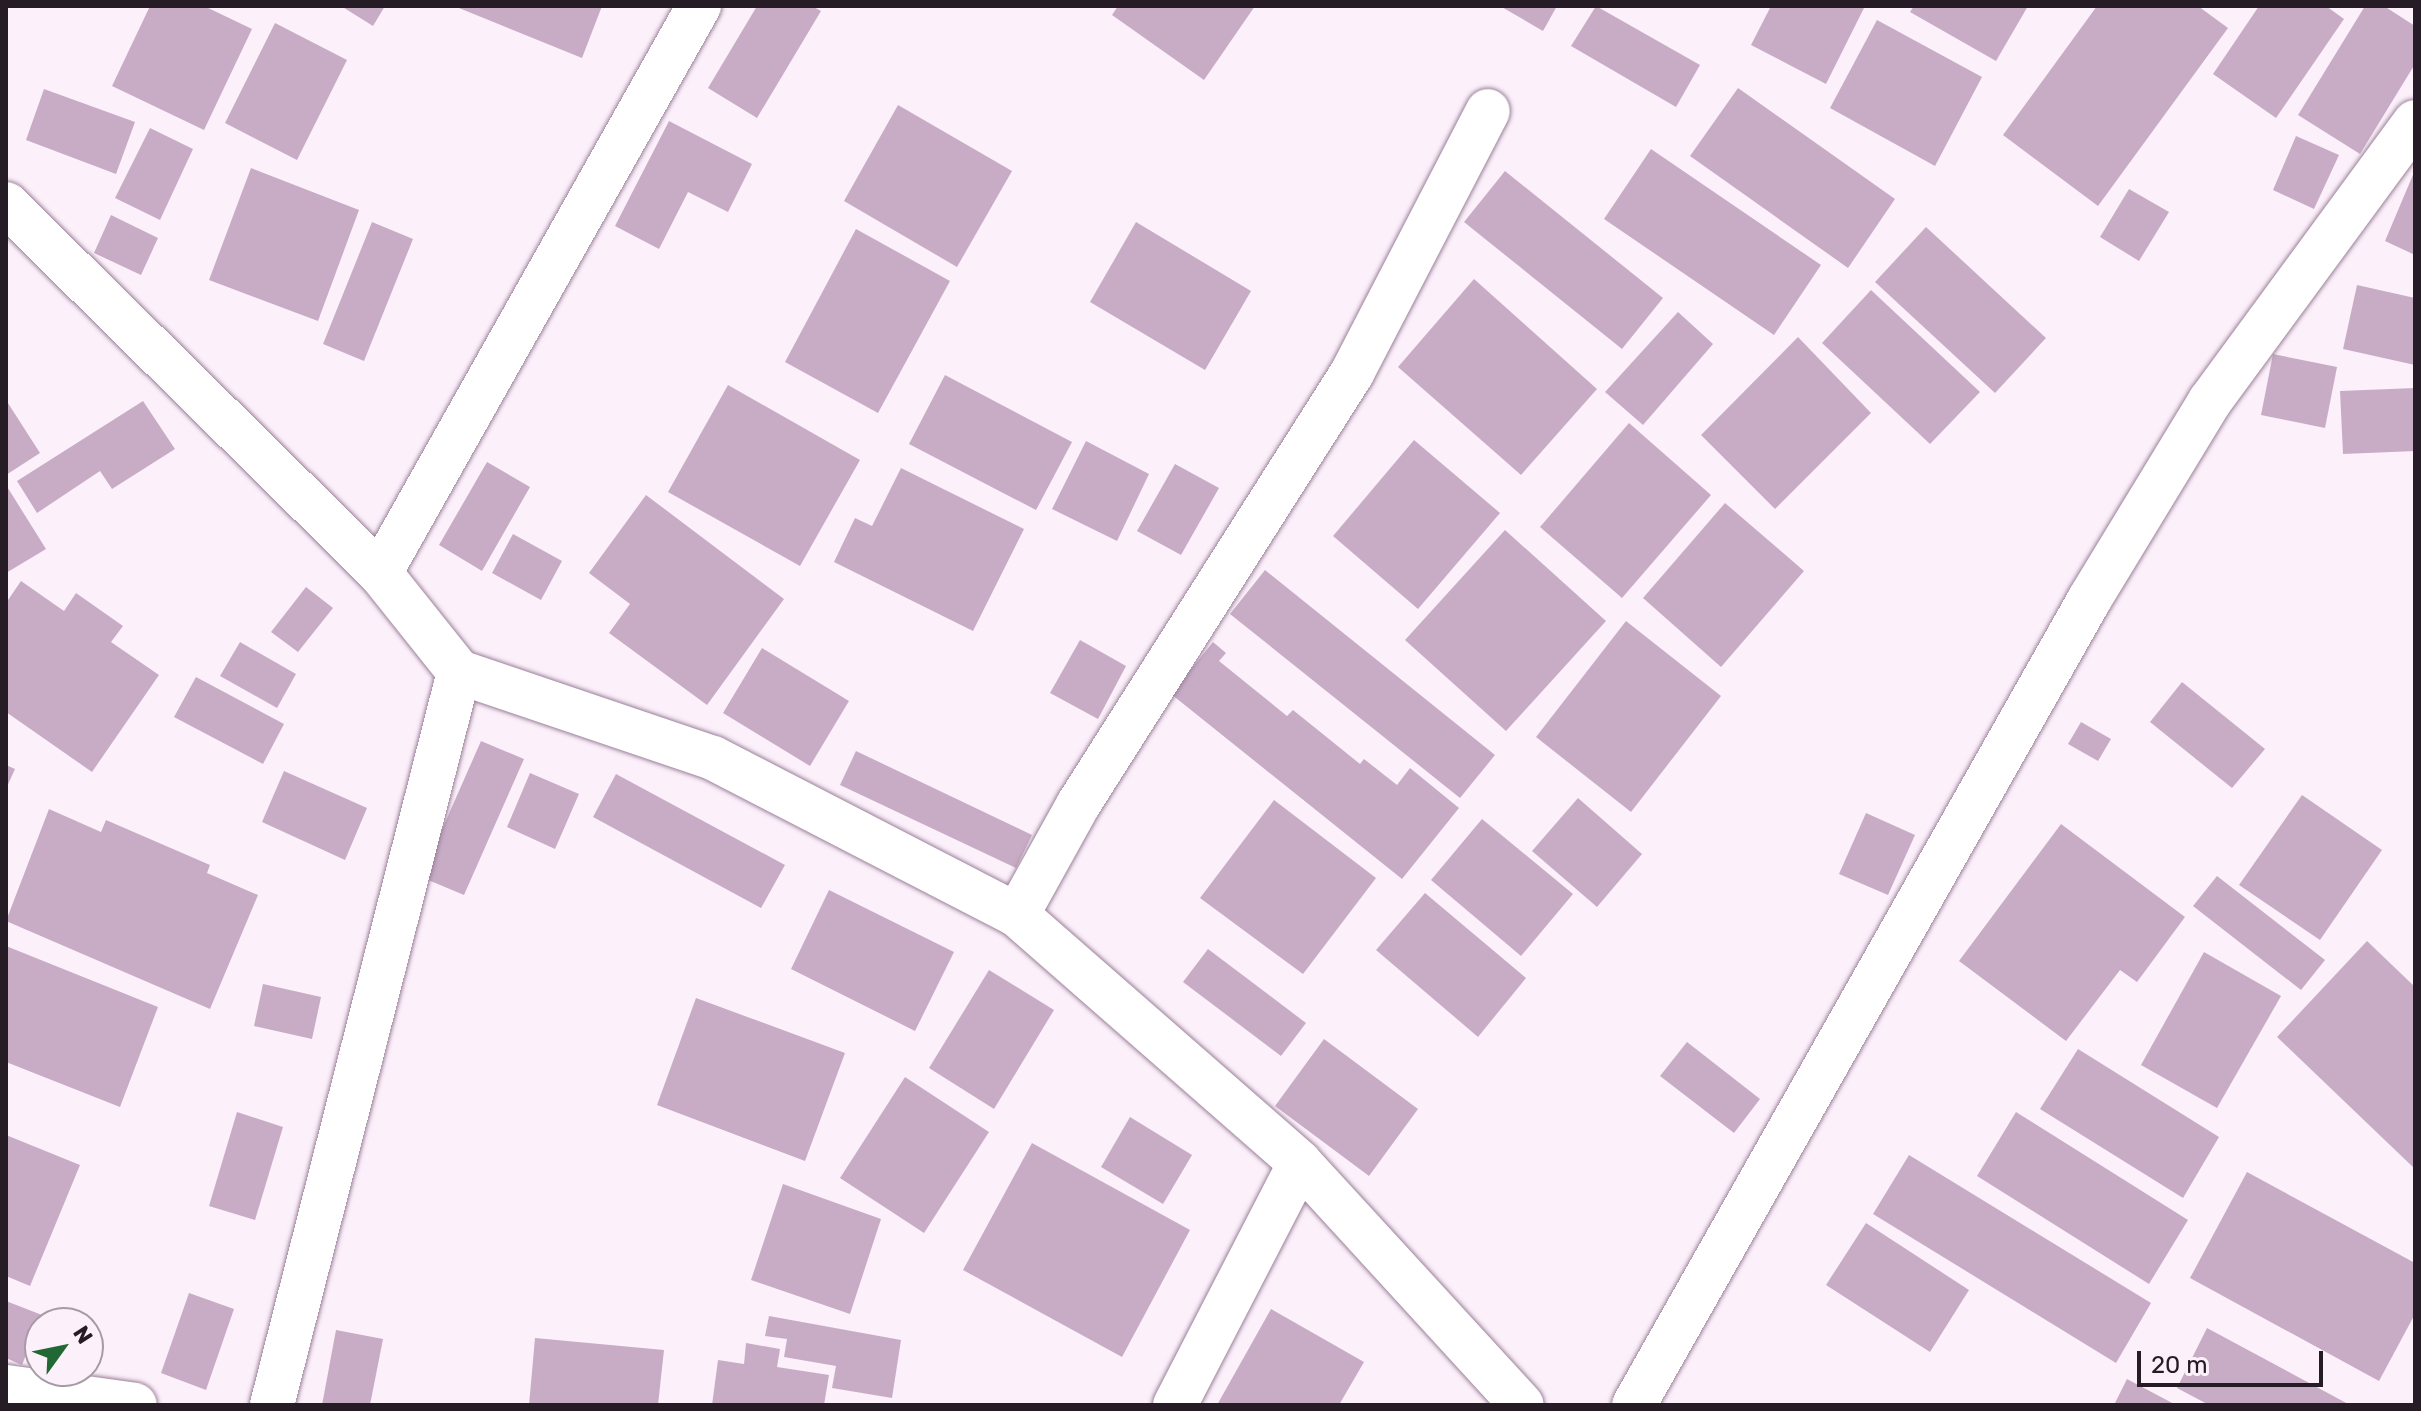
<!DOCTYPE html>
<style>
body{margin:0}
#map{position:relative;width:2421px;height:1411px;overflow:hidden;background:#fcf0fb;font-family:Rubik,sans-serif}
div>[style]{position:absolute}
.building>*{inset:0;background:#c8acc6}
.roads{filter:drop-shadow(0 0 2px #9b8099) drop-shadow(0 0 2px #9b8099)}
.minor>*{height:44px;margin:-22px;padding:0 22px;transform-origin:22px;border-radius:22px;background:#fff}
span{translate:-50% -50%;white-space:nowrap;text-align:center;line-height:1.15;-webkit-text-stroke:7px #fcf0fb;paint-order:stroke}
.frame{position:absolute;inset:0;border:8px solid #261c25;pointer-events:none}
.north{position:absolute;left:24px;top:1307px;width:80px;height:80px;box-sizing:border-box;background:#fcf0fb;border:2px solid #a69ba5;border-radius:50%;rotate:57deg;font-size:22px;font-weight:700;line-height:32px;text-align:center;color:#261c25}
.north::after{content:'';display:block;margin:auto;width:28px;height:36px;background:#226834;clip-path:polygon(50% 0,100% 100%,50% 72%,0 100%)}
.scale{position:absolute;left:2137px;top:1351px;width:186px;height:36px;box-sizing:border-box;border:4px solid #261c25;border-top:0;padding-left:10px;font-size:24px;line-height:28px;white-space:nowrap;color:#261c25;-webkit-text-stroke:6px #fcf0fb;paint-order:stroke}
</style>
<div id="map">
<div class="building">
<i style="clip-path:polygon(150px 6px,204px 6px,252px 29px,204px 130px,112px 86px)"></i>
<i style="clip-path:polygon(341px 6px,385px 6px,373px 26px)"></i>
<i style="clip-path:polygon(454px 6px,602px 6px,582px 58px)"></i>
<i style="clip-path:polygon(757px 6px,812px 6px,821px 11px,757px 118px,708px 88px)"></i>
<i style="clip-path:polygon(1118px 6px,1255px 6px,1204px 80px,1112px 15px)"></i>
<i style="clip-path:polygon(1500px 6px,1557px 6px,1543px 31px)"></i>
<i style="clip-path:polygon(1596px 6px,1700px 65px,1676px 107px,1571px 46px)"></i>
<i style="clip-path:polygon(1771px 6px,1865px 6px,1826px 84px,1751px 45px)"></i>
<i style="clip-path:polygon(1914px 6px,2028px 6px,1996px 61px,1910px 12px)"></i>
<i style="clip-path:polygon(2097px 6px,2198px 6px,2228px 28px,2098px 206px,2003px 135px)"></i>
<i style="clip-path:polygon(2259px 6px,2326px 6px,2344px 19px,2276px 118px,2213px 74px)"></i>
<i style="clip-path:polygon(2365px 6px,2384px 6px,2415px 26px,2415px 64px,2360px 154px,2298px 115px)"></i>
<i style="clip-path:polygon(1877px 20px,1982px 77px,1935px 166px,1830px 108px)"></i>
<i style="clip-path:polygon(275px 23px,347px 60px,297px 160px,225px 123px)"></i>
<i style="clip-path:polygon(1738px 88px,1895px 199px,1848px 268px,1690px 156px)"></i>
<i style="clip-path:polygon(44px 89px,135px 122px,116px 174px,26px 140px)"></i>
<i style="clip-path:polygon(898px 105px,1012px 171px,957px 267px,844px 201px)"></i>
<i style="clip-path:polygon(669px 121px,752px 164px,728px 212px,688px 192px,659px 249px,615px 226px)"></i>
<i style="clip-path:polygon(150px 128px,193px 149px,160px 220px,115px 198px)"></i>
<i style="clip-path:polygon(2296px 136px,2339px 155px,2314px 209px,2273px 190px)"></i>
<i style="clip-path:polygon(1651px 149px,1821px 265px,1774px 335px,1604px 219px)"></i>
<i style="clip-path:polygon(251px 168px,359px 210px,318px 321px,209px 280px)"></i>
<i style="clip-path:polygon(2415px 170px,2415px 255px,2385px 241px)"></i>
<i style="clip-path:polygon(1505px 171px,1663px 298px,1622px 349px,1464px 222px)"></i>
<i style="clip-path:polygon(2129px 189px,2169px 212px,2139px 261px,2100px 237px)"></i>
<i style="clip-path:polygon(111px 215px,158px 238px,141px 275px,94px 253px)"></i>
<i style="clip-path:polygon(372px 222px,413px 239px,364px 361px,323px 344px)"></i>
<i style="clip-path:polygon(1136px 222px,1251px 291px,1205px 370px,1090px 302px)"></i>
<i style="clip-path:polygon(1926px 227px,2046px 338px,1995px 393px,1875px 282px)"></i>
<i style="clip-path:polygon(856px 229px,950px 281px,878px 413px,785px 362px)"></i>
<i style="clip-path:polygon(1474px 279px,1597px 389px,1521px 475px,1398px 367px)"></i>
<i style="clip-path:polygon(2357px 285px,2415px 298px,2415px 365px,2343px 349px)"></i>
<i style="clip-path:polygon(1871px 290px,1980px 392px,1930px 444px,1822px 343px)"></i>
<i style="clip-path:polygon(1678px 312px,1713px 344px,1643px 425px,1605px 392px)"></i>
<i style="clip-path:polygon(1798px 337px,1871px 413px,1775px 509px,1701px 435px)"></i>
<i style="clip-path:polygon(2273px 354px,2337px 367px,2325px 428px,2261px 415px)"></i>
<i style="clip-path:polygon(945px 375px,1072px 442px,1036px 510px,909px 444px)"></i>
<i style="clip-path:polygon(728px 385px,860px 460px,800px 566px,668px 492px)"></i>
<i style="clip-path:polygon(2415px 388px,2415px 451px,2343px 454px,2340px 391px)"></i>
<i style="clip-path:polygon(6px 400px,40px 453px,6px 475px)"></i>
<i style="clip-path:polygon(143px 401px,175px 449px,112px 489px,100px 471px,37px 513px,17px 481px)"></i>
<i style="clip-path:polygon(1629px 423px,1711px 495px,1622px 598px,1540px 527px)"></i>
<i style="clip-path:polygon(1414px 440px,1500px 513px,1418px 609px,1333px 536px)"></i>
<i style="clip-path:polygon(1086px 441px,1149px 474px,1117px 541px,1052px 509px)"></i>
<i style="clip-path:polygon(487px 462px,530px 487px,482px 571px,439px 545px)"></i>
<i style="clip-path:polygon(1175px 464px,1219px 488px,1181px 555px,1137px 531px)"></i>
<i style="clip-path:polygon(901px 468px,1024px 529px,973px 631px,834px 562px,855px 518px,872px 526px)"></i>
<i style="clip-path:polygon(6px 485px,46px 549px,6px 573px)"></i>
<i style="clip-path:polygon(646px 495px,784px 599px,707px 705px,609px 633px,630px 604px,589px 573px)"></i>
<i style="clip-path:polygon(1725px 503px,1804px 571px,1721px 667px,1643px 598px)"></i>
<i style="clip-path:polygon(1505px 530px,1606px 621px,1506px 731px,1405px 640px)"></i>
<i style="clip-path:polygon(513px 534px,562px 561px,541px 600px,492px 573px)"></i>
<i style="clip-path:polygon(1265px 570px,1495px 755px,1460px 798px,1230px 614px)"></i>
<i style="clip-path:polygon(21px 581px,64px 611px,76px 593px,123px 626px,111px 642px,159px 675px,92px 772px,6px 712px,6px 603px)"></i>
<i style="clip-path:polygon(306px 587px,333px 608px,298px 652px,271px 632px)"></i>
<i style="clip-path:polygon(1626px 621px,1721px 696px,1631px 812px,1536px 737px)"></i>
<i style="clip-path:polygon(1080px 640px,1126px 666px,1098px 719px,1050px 693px)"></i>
<i style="clip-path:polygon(240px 642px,296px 674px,277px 708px,220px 676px)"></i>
<i style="clip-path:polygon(1213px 642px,1226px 653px,1219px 661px,1287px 716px,1293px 710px,1360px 764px,1364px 759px,1397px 785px,1410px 768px,1459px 808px,1402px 879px,1171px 694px)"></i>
<i style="clip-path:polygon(762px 648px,849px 701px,810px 766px,723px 713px)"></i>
<i style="clip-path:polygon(196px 677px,284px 724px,263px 764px,174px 717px)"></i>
<i style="clip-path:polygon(2182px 682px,2265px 749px,2232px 788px,2150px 722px)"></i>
<i style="clip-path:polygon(2081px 722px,2111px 739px,2098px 761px,2068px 744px)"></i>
<i style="clip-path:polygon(481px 741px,524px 759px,464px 895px,421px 877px)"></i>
<i style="clip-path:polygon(856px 751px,1032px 835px,1016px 868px,840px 785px)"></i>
<i style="clip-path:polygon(6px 765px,15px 769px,6px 789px)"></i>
<i style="clip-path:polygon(284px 771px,367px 808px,345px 860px,262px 822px)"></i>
<i style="clip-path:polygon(530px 773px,579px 794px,555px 849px,507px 827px)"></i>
<i style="clip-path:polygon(616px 774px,785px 865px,761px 908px,593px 817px)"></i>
<i style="clip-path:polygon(2302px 795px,2382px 850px,2320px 940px,2239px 885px)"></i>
<i style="clip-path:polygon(1578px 798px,1642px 854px,1597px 907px,1532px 851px)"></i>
<i style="clip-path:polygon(1274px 800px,1376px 878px,1303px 974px,1200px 898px)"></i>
<i style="clip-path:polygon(49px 809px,101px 832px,106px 820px,210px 865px,207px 873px,258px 895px,210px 1009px,6px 921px)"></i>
<i style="clip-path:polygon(1866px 813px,1915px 835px,1888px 895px,1839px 874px)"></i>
<i style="clip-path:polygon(1482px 819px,1573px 894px,1521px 956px,1431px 880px)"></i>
<i style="clip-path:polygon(2061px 824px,2185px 917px,2137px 982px,2120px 970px,2066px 1041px,1959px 961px)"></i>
<i style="clip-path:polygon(2217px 876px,2325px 960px,2301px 990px,2193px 906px)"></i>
<i style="clip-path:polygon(829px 890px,954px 952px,915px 1031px,791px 969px)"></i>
<i style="clip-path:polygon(1425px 893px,1526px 978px,1478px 1037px,1376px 950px)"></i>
<i style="clip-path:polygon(2367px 941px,2415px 987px,2415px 1169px,2277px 1037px)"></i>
<i style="clip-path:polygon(6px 946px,158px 1007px,120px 1107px,6px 1062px)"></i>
<i style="clip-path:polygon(1208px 949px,1306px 1023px,1281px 1056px,1183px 982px)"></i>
<i style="clip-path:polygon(2204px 952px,2281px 996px,2217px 1108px,2141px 1065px)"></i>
<i style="clip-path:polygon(989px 970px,1054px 1010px,994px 1109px,929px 1068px)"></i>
<i style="clip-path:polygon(263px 984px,321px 997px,312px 1039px,254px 1026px)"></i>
<i style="clip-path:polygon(696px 998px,845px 1053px,805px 1161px,657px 1105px)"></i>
<i style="clip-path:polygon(1324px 1039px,1418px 1109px,1369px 1176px,1275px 1106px)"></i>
<i style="clip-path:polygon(1687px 1042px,1760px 1099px,1734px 1133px,1660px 1076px)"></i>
<i style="clip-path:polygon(2078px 1049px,2219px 1137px,2183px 1198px,2040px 1109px)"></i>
<i style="clip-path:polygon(905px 1077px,989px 1132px,924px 1233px,840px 1178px)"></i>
<i style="clip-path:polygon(237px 1112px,283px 1127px,255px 1220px,209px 1206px)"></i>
<i style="clip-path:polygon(2016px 1112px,2188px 1220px,2149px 1284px,1977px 1176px)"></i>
<i style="clip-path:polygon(1130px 1117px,1192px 1155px,1163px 1204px,1101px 1167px)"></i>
<i style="clip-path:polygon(6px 1135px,80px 1165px,30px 1286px,6px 1276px)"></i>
<i style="clip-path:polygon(1032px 1143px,1190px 1230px,1122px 1357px,963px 1270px)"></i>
<i style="clip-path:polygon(1909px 1155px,2151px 1303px,2116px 1363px,1873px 1214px)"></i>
<i style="clip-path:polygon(2247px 1172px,2415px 1263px,2415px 1314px,2379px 1381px,2190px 1278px)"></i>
<i style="clip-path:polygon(783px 1184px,881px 1219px,850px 1314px,751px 1280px)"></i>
<i style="clip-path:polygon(1866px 1223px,1969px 1290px,1930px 1352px,1826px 1285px)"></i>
<i style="clip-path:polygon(189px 1293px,234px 1309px,206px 1390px,161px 1373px)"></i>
<i style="clip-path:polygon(6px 1301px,42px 1315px,22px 1365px,6px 1358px)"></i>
<i style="clip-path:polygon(1271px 1309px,1364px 1362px,1339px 1405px,1217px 1405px)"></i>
<i style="clip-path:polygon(769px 1316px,901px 1340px,892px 1398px,832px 1388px,836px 1366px,784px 1357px,787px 1339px,765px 1336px)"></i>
<i style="clip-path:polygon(2207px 1328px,2350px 1405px,2209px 1405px,2177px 1388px)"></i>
<i style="clip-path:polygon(336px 1330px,383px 1339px,370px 1405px,322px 1405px)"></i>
<i style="clip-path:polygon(535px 1338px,664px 1350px,658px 1405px,529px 1405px)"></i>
<i style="clip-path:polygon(746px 1343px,780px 1349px,777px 1367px,829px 1375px,824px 1405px,712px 1405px,718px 1360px,744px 1364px)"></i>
<i style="clip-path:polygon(2127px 1379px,2176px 1405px,2114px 1405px)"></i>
</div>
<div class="roads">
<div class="minor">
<i style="left:6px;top:204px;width:525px;rotate:44.61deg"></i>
<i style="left:380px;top:573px;width:127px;rotate:51.4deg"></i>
<i style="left:459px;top:672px;width:268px;rotate:18.7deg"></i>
<i style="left:713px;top:758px;width:342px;rotate:27.3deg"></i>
<i style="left:1017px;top:915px;width:376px;rotate:41.2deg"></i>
<i style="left:1300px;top:1163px;width:328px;rotate:47.5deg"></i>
<i style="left:380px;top:573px;width:651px;rotate:-60.64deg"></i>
<i style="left:1017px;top:915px;width:126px;rotate:-61deg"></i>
<i style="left:1078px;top:805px;width:512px;rotate:-57.61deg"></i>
<i style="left:1352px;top:373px;width:295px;rotate:-62.6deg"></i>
<i style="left:6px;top:1387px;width:130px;rotate:7.9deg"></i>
<i style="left:272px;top:1405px;width:756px;rotate:-75.69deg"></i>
<i style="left:1175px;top:1405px;width:272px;rotate:-62.7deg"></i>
<i style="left:1634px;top:1405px;width:925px;rotate:-60.52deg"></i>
<i style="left:2089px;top:600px;width:233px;rotate:-58.7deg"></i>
<i style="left:2210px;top:401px;width:346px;rotate:-53.7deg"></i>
</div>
</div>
<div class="frame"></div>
<div class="north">N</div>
<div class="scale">20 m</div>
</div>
